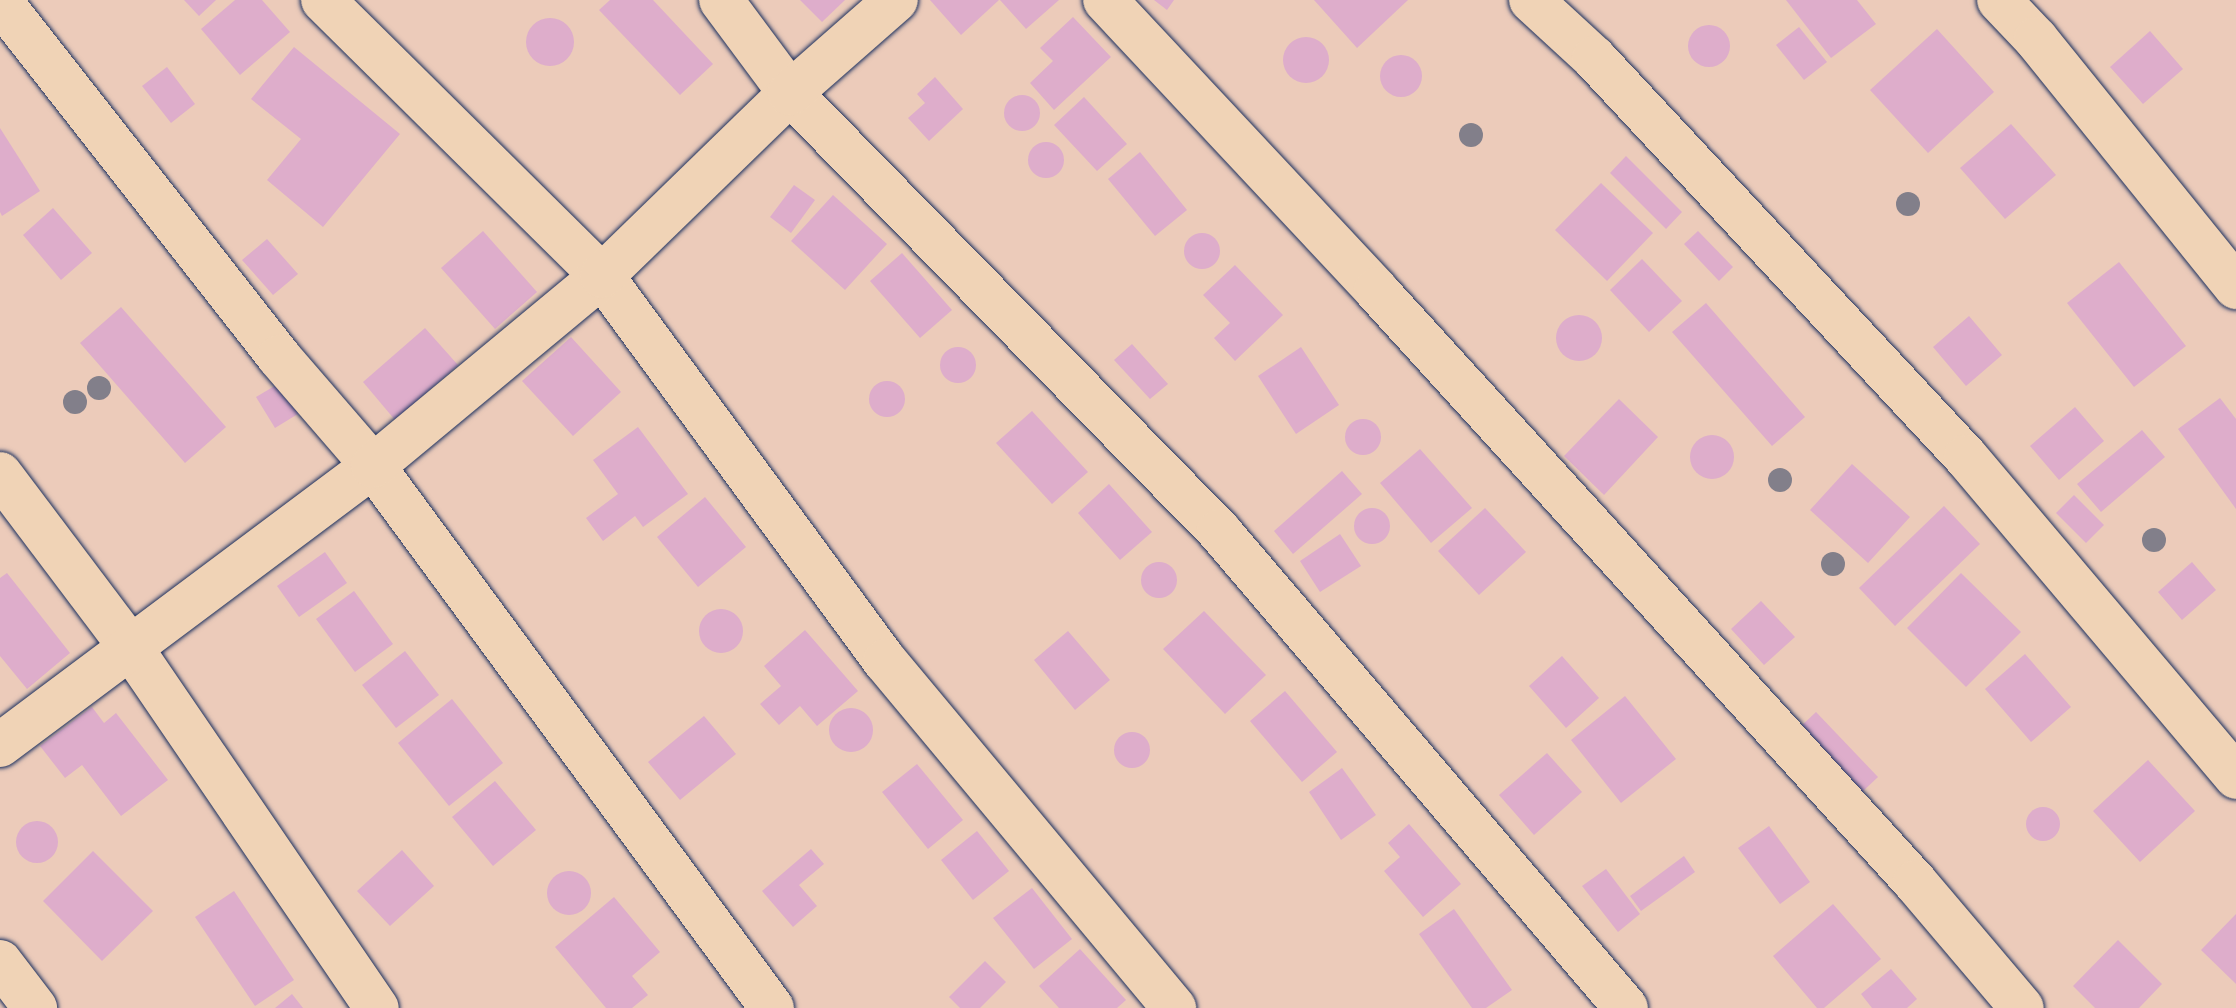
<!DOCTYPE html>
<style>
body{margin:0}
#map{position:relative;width:2236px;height:1008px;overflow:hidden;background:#eccbba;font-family:"Shantell Sans",sans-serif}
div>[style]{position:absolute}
.building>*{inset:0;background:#deadcb}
.round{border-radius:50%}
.roads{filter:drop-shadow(0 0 2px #1b2f5e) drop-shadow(0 0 2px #1b2f5e)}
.minor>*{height:44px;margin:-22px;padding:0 22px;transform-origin:22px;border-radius:22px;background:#f0d3b6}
.trees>*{width:24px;height:24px;margin:-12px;border-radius:50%;background:#827f8a}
span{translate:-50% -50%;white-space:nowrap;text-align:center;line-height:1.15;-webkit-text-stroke:8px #f0d3b6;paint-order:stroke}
</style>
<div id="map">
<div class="building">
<i style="clip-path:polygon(184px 0,216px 0,199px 16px)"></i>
<i style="clip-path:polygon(235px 0,262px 0,290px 32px,240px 75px,201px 29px)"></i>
<i style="clip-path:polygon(610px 0,653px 0,713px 64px,680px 95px,599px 10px)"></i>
<i style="clip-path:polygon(800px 0,845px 0,822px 22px)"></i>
<i style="clip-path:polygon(930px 0,999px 0,961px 35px)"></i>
<i style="clip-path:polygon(1000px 0,1059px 0,1026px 29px)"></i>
<i style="clip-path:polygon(1154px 0,1174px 0,1167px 10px)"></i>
<i style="clip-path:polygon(1314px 0,1408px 0,1357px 48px)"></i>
<i style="clip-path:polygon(1786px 0,1857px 0,1876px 24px,1831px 58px)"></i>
<i style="clip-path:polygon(1073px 17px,1111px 57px,1054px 110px,1030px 83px,1053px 61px,1040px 48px)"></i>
<i class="round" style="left:526px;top:18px;width:48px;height:48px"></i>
<i class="round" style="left:1688px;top:25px;width:42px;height:42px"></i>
<i style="clip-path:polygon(1799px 27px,1827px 62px,1804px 80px,1776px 45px)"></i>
<i style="clip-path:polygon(1937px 29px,1994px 92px,1928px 153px,1870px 90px)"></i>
<i style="clip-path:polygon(2150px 31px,2183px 69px,2143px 104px,2110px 67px)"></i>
<i class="round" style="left:1283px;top:37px;width:46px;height:46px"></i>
<i style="clip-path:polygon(294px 47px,400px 134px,323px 227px,267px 180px,301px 139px,251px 99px)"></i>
<i class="round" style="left:1380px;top:55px;width:42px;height:42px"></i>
<i style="clip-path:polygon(167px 67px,195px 104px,171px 123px,142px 86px)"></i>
<i style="clip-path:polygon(935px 77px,963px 109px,929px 141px,908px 118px,925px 103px,917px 94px)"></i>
<i class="round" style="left:1004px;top:95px;width:36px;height:36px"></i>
<i style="clip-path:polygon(1084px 97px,1127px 144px,1097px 171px,1054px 125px)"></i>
<i style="clip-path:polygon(2011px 124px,2056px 175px,2005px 219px,1960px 168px)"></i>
<i style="clip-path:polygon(0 128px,40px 191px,2px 216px,0 212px)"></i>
<i class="round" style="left:1028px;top:142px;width:36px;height:36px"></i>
<i style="clip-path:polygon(1140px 152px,1187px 210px,1155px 236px,1108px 179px)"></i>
<i style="clip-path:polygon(1626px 156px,1682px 212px,1666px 229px,1610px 173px)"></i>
<i style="clip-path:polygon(1601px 183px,1653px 233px,1607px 281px,1555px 230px)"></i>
<i style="clip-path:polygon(794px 185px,815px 200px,791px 233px,770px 217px)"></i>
<i style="clip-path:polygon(833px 195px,887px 244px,845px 290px,791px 241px)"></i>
<i style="clip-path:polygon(53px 208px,92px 253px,61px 280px,23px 235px)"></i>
<i style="clip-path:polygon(483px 231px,537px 292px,495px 329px,441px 268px)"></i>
<i style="clip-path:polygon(1698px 231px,1733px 267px,1719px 281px,1684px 244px)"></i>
<i class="round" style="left:1184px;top:233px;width:36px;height:36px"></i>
<i style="clip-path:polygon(267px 239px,298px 274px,273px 295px,242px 260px)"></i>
<i style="clip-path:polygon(902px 253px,952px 310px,920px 338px,870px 281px)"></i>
<i style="clip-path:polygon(1642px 259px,1682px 301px,1649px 332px,1610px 290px)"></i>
<i style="clip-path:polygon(2119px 262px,2186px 346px,2134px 387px,2067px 303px)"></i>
<i style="clip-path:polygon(1235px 265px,1283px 315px,1235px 361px,1214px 338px,1230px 323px,1203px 295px)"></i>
<i style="clip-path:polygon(1706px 303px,1805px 417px,1772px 446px,1672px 332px)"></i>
<i style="clip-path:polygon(121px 307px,226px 427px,185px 463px,80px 343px)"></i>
<i class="round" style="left:1556px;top:315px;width:46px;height:46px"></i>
<i style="clip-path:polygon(1969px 316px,2002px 355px,1966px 386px,1933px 347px)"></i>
<i style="clip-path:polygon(425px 328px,458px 365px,395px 420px,363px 382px)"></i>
<i style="clip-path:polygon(571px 337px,621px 392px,573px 436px,522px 381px)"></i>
<i style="clip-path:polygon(1132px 344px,1168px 384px,1150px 399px,1114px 360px)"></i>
<i class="round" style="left:940px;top:347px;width:36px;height:36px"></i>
<i style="clip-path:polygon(1301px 347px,1339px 405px,1296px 434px,1258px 376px)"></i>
<i style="clip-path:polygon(288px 378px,306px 409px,275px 428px,256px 397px)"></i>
<i class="round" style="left:869px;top:381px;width:36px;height:36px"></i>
<i style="clip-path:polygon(2220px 398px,2236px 419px,2236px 509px,2178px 429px)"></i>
<i style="clip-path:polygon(1619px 399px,1658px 437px,1604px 495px,1564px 456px)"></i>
<i style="clip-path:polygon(2075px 407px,2104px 441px,2059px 480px,2030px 446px)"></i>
<i style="clip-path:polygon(1032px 411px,1088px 472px,1052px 504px,996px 443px)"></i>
<i class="round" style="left:1345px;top:419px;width:36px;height:36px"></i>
<i style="clip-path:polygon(638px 427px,688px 494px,643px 527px,635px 516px,603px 541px,586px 518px,618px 494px,593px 460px)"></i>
<i style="clip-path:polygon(2142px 430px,2165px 457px,2101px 512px,2077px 484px)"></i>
<i class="round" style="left:1690px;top:435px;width:44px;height:44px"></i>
<i style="clip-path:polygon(1420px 449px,1472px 508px,1431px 543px,1380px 483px)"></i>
<i style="clip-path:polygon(1852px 464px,1910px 517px,1868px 563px,1810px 510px)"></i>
<i style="clip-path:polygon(1342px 471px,1362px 494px,1293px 554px,1274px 531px)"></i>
<i style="clip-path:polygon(1109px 484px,1152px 532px,1120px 560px,1078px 513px)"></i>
<i style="clip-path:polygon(2074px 495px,2104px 525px,2086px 543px,2056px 513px)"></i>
<i style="clip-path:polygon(705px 497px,746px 547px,698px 587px,657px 537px)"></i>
<i style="clip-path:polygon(1944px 506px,1980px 544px,1895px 626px,1859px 588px)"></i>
<i class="round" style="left:1354px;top:508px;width:36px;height:36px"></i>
<i style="clip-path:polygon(1485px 508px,1526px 552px,1479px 595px,1438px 551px)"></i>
<i style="clip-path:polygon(1340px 534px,1361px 566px,1320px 592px,1300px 561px)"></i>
<i style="clip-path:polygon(325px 552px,347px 583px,299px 617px,277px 586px)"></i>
<i class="round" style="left:1141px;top:562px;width:36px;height:36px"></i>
<i style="clip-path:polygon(2192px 562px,2216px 590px,2182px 620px,2158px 592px)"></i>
<i style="clip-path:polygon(7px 573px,70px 653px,27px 689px,0 656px,0 578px)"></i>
<i style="clip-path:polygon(1961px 573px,2021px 632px,1966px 687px,1907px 628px)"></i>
<i style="clip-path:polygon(354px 591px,393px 644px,355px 672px,316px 619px)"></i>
<i style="clip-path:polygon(1761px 601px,1795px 637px,1764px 665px,1731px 629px)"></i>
<i class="round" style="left:699px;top:609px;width:44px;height:44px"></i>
<i style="clip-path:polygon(1204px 611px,1266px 675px,1225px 714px,1163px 649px)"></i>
<i style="clip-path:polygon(805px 630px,858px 691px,817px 726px,800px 706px,779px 725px,760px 704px,781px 686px,764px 666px)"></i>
<i style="clip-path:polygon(1068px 631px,1110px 680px,1075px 710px,1034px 660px)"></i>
<i style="clip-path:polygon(405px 651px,439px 695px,396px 728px,362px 685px)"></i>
<i style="clip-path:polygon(2025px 654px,2071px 707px,2031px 742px,1985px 689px)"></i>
<i style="clip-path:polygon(1562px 656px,1599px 698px,1566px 728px,1529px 686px)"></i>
<i style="clip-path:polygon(1285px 691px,1337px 752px,1302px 782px,1250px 721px)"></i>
<i style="clip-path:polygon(1625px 696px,1676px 759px,1621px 803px,1571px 740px)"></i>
<i style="clip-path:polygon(452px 699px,503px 763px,449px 806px,398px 743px)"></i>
<i style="clip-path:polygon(92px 707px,104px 723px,116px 713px,168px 780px,121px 816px,82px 765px,65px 778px,40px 746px)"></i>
<i class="round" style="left:829px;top:708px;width:44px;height:44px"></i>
<i style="clip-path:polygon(1816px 712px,1878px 777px,1861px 793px,1799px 728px)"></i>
<i style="clip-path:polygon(704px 716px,736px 754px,680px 800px,648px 762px)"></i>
<i class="round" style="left:1114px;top:732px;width:36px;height:36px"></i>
<i style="clip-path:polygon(1547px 753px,1582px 792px,1534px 835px,1499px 795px)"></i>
<i style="clip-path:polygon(2148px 760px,2195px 811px,2140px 862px,2093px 811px)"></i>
<i style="clip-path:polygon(917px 764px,963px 820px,928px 849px,882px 792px)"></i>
<i style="clip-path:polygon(1342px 768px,1376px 815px,1341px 840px,1309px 792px)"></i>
<i style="clip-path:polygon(495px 781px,536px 830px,493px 866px,452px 817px)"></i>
<i class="round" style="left:2026px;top:807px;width:34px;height:34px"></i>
<i class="round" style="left:16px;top:821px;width:42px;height:42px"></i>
<i style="clip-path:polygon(1409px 824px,1461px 884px,1423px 917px,1384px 871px,1400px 857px,1388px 843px)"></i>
<i style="clip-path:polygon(1769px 826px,1810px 882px,1780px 904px,1738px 848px)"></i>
<i style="clip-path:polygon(977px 831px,1009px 871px,973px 900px,941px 860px)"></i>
<i style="clip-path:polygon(811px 849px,824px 864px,799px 885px,817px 906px,793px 927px,762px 891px)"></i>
<i style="clip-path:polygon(402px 850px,434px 886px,390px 926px,357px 891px)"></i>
<i style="clip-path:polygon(93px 851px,153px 911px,102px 961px,43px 901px)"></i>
<i style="clip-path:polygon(1684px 856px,1695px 872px,1641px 911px,1630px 896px)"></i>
<i style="clip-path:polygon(1606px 869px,1640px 914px,1618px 932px,1582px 886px)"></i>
<i class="round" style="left:547px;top:871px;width:44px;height:44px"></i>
<i style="clip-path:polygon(1032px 888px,1072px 939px,1034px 969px,993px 918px)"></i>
<i style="clip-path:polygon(234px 891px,294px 980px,255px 1006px,195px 917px)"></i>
<i style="clip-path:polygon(614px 897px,660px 952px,632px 976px,648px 995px,632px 1008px,606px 1008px,555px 947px)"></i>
<i style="clip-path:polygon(1833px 904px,1881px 959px,1824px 1008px,1817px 1008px,1773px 956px)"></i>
<i style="clip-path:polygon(1454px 909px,1512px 990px,1486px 1008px,1472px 1008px,1419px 934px)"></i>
<i style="clip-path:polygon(2236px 914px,2236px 984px,2201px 950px)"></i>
<i style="clip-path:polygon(2118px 940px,2162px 984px,2139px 1008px,2095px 1008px,2073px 986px)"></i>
<i style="clip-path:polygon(1080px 949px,1126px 1000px,1117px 1008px,1059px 1008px,1039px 986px)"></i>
<i style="clip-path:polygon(985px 961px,1006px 982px,980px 1008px,960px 1008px,949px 997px)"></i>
<i style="clip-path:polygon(1891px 969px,1917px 999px,1907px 1008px,1872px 1008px,1861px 994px)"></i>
<i style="clip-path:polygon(292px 994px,303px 1008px,275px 1008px)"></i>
</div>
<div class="roads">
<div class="minor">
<i style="left:323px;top:0;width:392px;rotate:44.7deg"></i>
<i style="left:602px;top:276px;width:478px;rotate:53.7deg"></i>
<i style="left:885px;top:661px;width:452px;rotate:50.2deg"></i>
<i style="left:721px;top:0;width:116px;rotate:53.4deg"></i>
<i style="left:790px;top:93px;width:613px;rotate:45.59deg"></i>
<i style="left:1219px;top:531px;width:627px;rotate:49.53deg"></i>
<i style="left:1105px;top:0;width:397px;rotate:46.9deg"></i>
<i style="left:1376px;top:290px;width:801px;rotate:47.68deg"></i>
<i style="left:1915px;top:882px;width:165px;rotate:49.7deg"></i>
<i style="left:1531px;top:0;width:86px;rotate:42.6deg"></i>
<i style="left:1594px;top:58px;width:546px;rotate:47.01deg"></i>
<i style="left:1966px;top:457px;width:419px;rotate:49.8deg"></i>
<i style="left:1999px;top:0;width:54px;rotate:46.5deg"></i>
<i style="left:2036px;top:39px;width:319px;rotate:51.1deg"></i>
<i style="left:0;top:1px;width:452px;rotate:51.9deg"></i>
<i style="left:279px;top:357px;width:144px;rotate:49.2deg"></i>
<i style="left:373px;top:466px;width:673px;rotate:53.64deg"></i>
<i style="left:0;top:474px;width:218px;rotate:53deg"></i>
<i style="left:131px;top:648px;width:436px;rotate:55.7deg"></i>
<i style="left:0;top:745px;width:466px;rotate:-36.8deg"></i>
<i style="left:373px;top:466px;width:298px;rotate:-39.7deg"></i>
<i style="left:602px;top:276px;width:262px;rotate:-44.2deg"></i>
<i style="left:790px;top:93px;width:141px;rotate:-41.3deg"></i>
<i style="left:0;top:962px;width:58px;rotate:52.7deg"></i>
</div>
</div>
<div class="trees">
<i style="left:1471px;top:135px"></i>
<i style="left:1908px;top:204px"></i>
<i style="left:99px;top:388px"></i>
<i style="left:75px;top:402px"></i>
<i style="left:1780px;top:480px"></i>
<i style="left:2154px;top:540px"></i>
<i style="left:1833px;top:564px"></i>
</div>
</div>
